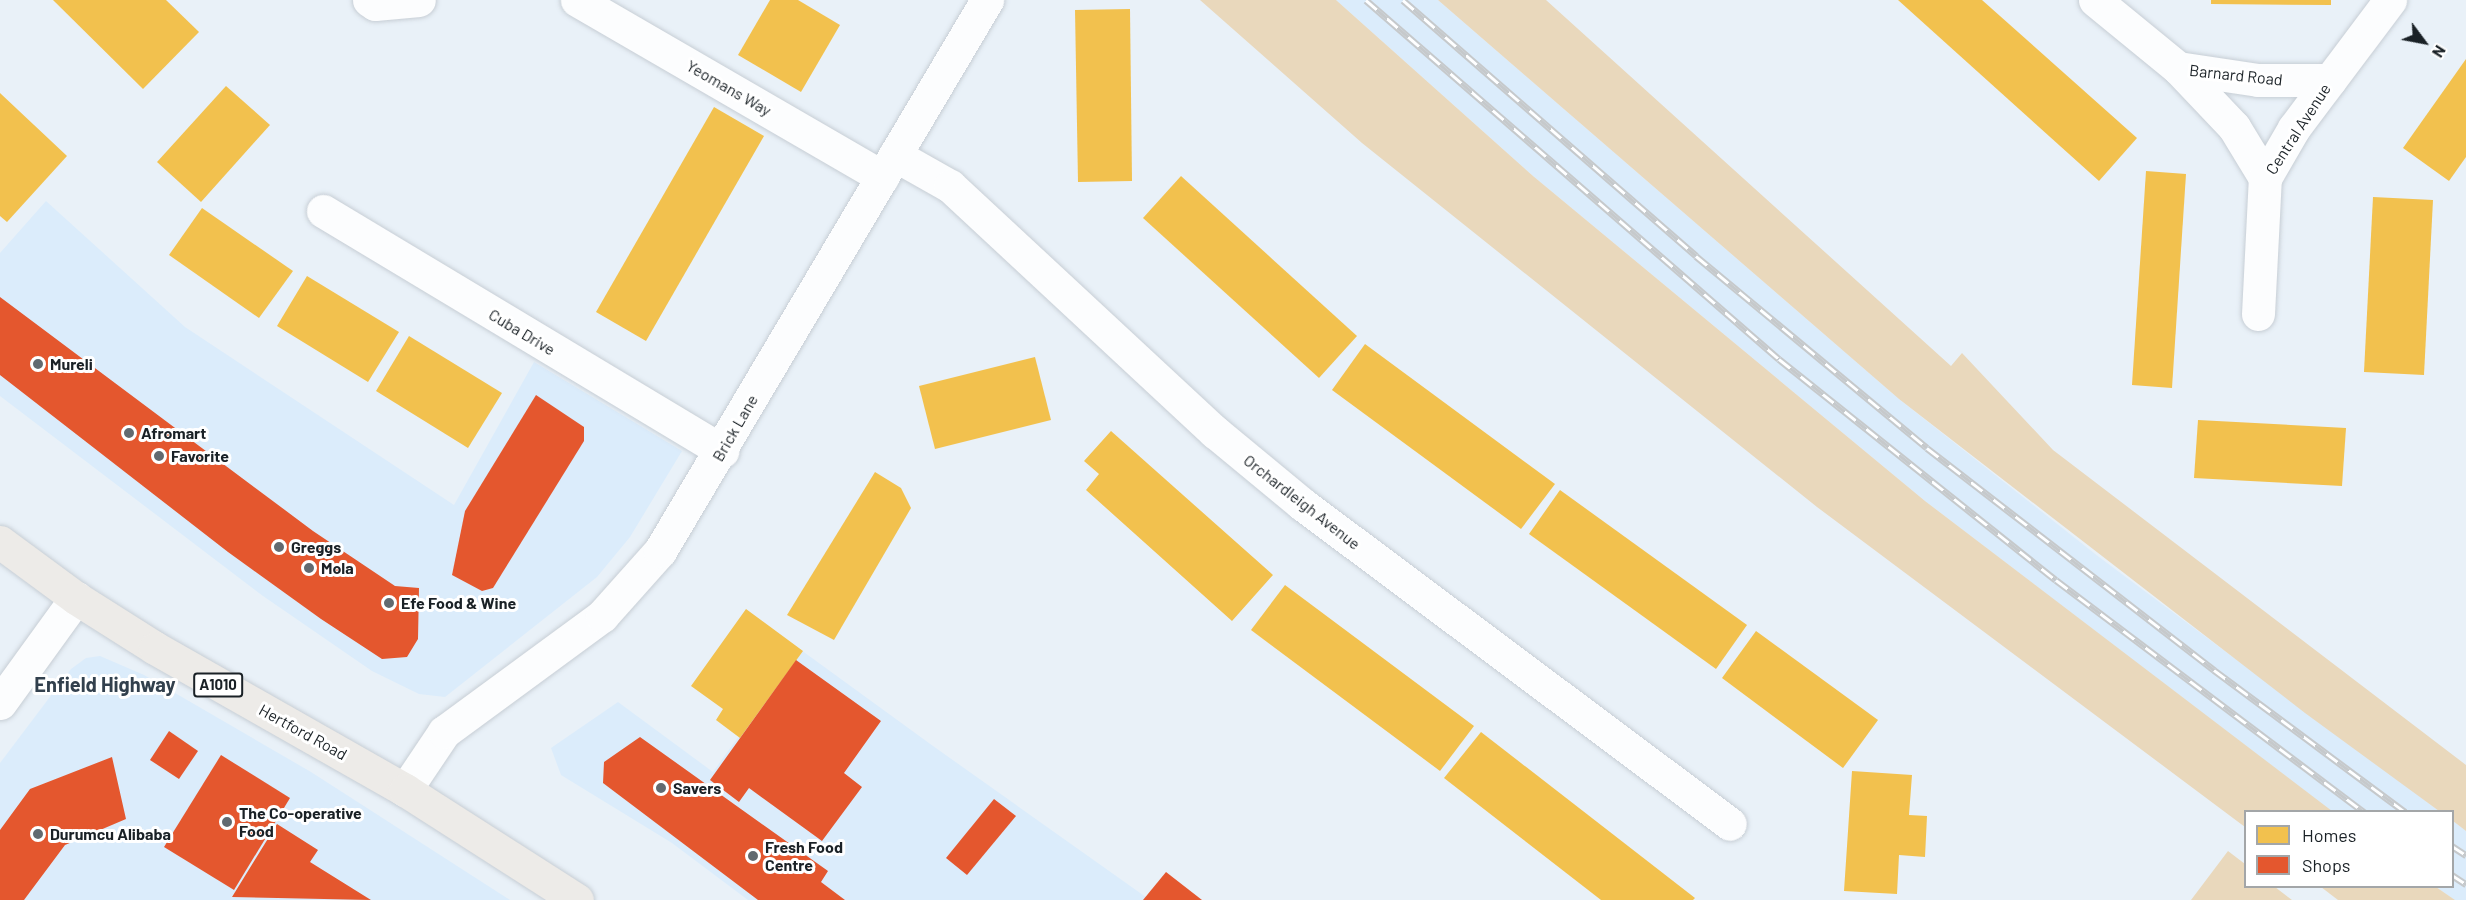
<!DOCTYPE html>
<style>
body{margin:0}
#map{position:relative;width:2466px;height:900px;overflow:hidden;background:#e9f1f8;font-family:Barlow,sans-serif}
div>[style]{position:absolute}
.built>*{inset:0;background:#dbecfb}
.green>*{inset:0;background:#e9d8bc}
.homes>*{inset:0;background:#f2c14e}
.shops>*{inset:0;background:#e4572e}
.roads{filter:drop-shadow(0 0 2px #c7ced5) drop-shadow(0 0 2px #c7ced5)}
.minor>*{height:33px;margin:-16.5px;padding:0 16.5px;transform-origin:16.5px;border-radius:16.5px;background:#fcfdfe}
.tertiary>*{height:33px;margin:-16.5px;padding:0 16.5px;transform-origin:16.5px;border-radius:16.5px;background:#fcfdfe}
.primary>*{height:33px;margin:-16.5px;padding:0 16.5px;transform-origin:16.5px;border-radius:16.5px;background:#edebe8}
.rail>*{height:7px;margin-top:-3.5px;transform-origin:0;background:repeating-linear-gradient(90deg,#fff 0 14px,#c6c9cb 0 28px);box-sizing:border-box;border-block:2px solid #c6c9cb}
.dots>*{width:16px;height:16px;translate:-50% -50%;box-sizing:border-box;border:3px solid #fff;border-radius:50%}
span{translate:-50% -50%;white-space:nowrap;text-align:center;line-height:1.15;-webkit-text-stroke:6px #fff;paint-order:stroke}
.shield-label span{padding:2px 4px;background:#fff;border:2px solid;border-radius:4px;-webkit-text-stroke-width:0}
.shield-label{font-size:15px;color:#1a2126;font-weight:700}
.street-label{font-size:16px;color:#1a2126}
.poi-label{font-size:16px;color:#1a2126;font-weight:700}
.left{translate:0 -50%;text-align:left}
.quarter-label{font-size:20px;color:#32404d;font-weight:700}
.legend{position:absolute;left:2244px;top:810px;width:210px;height:78px;box-sizing:border-box;background:#fff;border:2px solid #a3a6a8;margin:0;padding:8px 10px;list-style:none;font-size:18px;color:#1a2126}
.legend li{display:flex;align-items:center;gap:12px;height:30px}
.legend b{width:30px;border:2px solid #a3a6a8}
.north{position:absolute;left:2394px;top:12px;width:60px;height:60px;-webkit-text-stroke:4px #fff;paint-order:stroke;rotate:122deg;font-size:16px;font-weight:700;line-height:24px;text-align:center;color:#1a2126}
.north::after{content:'';display:block;margin:auto;width:21px;height:27px;background:#1a2126;clip-path:polygon(50% 0,100% 100%,50% 72%,0 100%)}
</style>
<div id="map">
<div class="built">
<i style="clip-path:polygon(1336px 0,1438px 0,1899px 399px,2099px 557px,2439px 811px,2332px 812px,2326px 807px,1925px 501px,1533px 176px)"></i>
<i style="clip-path:polygon(46px 201px,185px 327px,454px 505px,534px 362px,682px 451px,630px 537px,597px 577px,445px 697px,419px 694px,372px 671px,263px 596px,0 396px,0 253px)"></i>
<i style="clip-path:polygon(801px 650px,933px 746px,1150px 900px,748px 900px,672px 843px,561px 775px,551px 748px,618px 702px,713px 772px)"></i>
<i style="clip-path:polygon(100px 656px,144px 675px,311px 772px,510px 900px,0 900px,0 763px,71px 669px,86px 658px)"></i>
<i style="clip-path:polygon(2453px 821px,2466px 831px,2466px 900px,2455px 900px,2436px 887px,2452px 886px)"></i>
</div>
<div class="green">
<i style="clip-path:polygon(1200px 0,1336px 0,1533px 176px,1925px 501px,2332px 811px,2246px 812px,2245px 827px,1817px 507px,1362px 143px)"></i>
<i style="clip-path:polygon(1438px 0,1546px 0,1951px 366px,1962px 353px,2053px 450px,2466px 765px,2466px 831px,2453px 821px,2452px 812px,2439px 811px,2305px 713px,1899px 399px)"></i>
<i style="clip-path:polygon(2228px 851px,2245px 864px,2246px 886px,2275px 887px,2292px 900px,2191px 900px)"></i>
<i style="clip-path:polygon(2321px 887px,2436px 887px,2455px 900px,2338px 900px)"></i>
</div>
<div class="homes">
<i style="clip-path:polygon(53px 0,166px 0,199px 32px,143px 89px)"></i>
<i style="clip-path:polygon(770px 0,798px 0,840px 25px,801px 92px,738px 55px)"></i>
<i style="clip-path:polygon(1898px 0,1982px 0,2137px 138px,2099px 181px)"></i>
<i style="clip-path:polygon(2211px 0,2331px 0,2331px 5px,2211px 4px)"></i>
<i style="clip-path:polygon(1130px 9px,1132px 181px,1078px 182px,1075px 10px)"></i>
<i style="clip-path:polygon(2466px 59px,2466px 157px,2449px 181px,2403px 148px)"></i>
<i style="clip-path:polygon(226px 86px,270px 125px,201px 202px,157px 162px)"></i>
<i style="clip-path:polygon(0 93px,67px 156px,7px 222px,0 216px)"></i>
<i style="clip-path:polygon(714px 107px,764px 136px,646px 341px,596px 312px)"></i>
<i style="clip-path:polygon(2146px 171px,2186px 174px,2172px 388px,2132px 385px)"></i>
<i style="clip-path:polygon(1181px 176px,1357px 336px,1319px 378px,1143px 218px)"></i>
<i style="clip-path:polygon(2373px 197px,2433px 200px,2424px 375px,2364px 372px)"></i>
<i style="clip-path:polygon(202px 208px,293px 271px,259px 318px,169px 255px)"></i>
<i style="clip-path:polygon(307px 276px,399px 332px,368px 382px,277px 326px)"></i>
<i style="clip-path:polygon(409px 336px,502px 393px,468px 448px,376px 391px)"></i>
<i style="clip-path:polygon(1365px 344px,1555px 484px,1521px 529px,1332px 390px)"></i>
<i style="clip-path:polygon(1035px 357px,1051px 420px,935px 449px,919px 386px)"></i>
<i style="clip-path:polygon(2198px 420px,2346px 428px,2342px 486px,2194px 478px)"></i>
<i style="clip-path:polygon(1111px 431px,1273px 575px,1232px 621px,1086px 490px,1099px 474px,1084px 461px)"></i>
<i style="clip-path:polygon(875px 472px,901px 488px,911px 508px,834px 640px,787px 615px)"></i>
<i style="clip-path:polygon(1560px 490px,1747px 625px,1716px 669px,1529px 534px)"></i>
<i style="clip-path:polygon(1285px 585px,1474px 726px,1440px 771px,1251px 630px)"></i>
<i style="clip-path:polygon(746px 609px,803px 651px,740px 738px,716px 720px,723px 709px,691px 686px)"></i>
<i style="clip-path:polygon(1756px 631px,1878px 720px,1843px 768px,1722px 678px)"></i>
<i style="clip-path:polygon(1481px 732px,1695px 898px,1693px 900px,1601px 900px,1444px 778px)"></i>
<i style="clip-path:polygon(1852px 771px,1912px 775px,1909px 815px,1927px 816px,1925px 857px,1899px 855px,1897px 894px,1844px 891px)"></i>
</div>
<div class="shops">
<i style="clip-path:polygon(0 297px,313px 531px,395px 586px,419px 588px,418px 639px,407px 657px,382px 659px,321px 619px,228px 552px,0 375px)"></i>
<i style="clip-path:polygon(536px 395px,584px 427px,584px 441px,493px 588px,482px 591px,452px 575px,465px 511px)"></i>
<i style="clip-path:polygon(796px 660px,881px 721px,844px 773px,862px 787px,822px 841px,749px 788px,739px 802px,710px 780px)"></i>
<i style="clip-path:polygon(169px 731px,198px 751px,179px 779px,150px 760px)"></i>
<i style="clip-path:polygon(640px 737px,828px 871px,821px 882px,845px 900px,758px 900px,603px 783px,604px 762px)"></i>
<i style="clip-path:polygon(221px 755px,290px 798px,234px 890px,164px 847px)"></i>
<i style="clip-path:polygon(112px 757px,126px 819px,65px 845px,24px 900px,0 900px,0 830px,30px 789px)"></i>
<i style="clip-path:polygon(994px 799px,1016px 816px,967px 875px,946px 858px)"></i>
<i style="clip-path:polygon(277px 824px,318px 850px,310px 862px,371px 900px,232px 897px)"></i>
<i style="clip-path:polygon(1166px 872px,1202px 900px,1143px 900px)"></i>
</div>
<div class="roads">
<div class="minor">
<i style="left:369px;top:0;width:7px;rotate:34deg"></i>
<i style="left:375px;top:4px;width:44px;rotate:-5.2deg"></i>
<i style="left:577px;top:0;width:353px;rotate:30.1deg"></i>
<i style="left:2095px;top:0;width:107px;rotate:39.3deg"></i>
<i style="left:2178px;top:68px;width:81px;rotate:46.5deg"></i>
<i style="left:2234px;top:127px;width:60px;rotate:58.7deg"></i>
<i style="left:2178px;top:68px;width:81px;rotate:8.5deg"></i>
<i style="left:2258px;top:80px;width:72px"></i>
<i style="left:895px;top:155px;width:63px;rotate:29.4deg"></i>
<i style="left:950px;top:186px;width:362px;rotate:42.9deg"></i>
<i style="left:1215px;top:432px;width:113px;rotate:39.6deg"></i>
<i style="left:1302px;top:504px;width:534px;rotate:36.78deg"></i>
<i style="left:323px;top:211px;width:466px;rotate:31deg"></i>
<i style="left:2258px;top:314px;width:136px;rotate:-87.1deg"></i>
<i style="left:2265px;top:178px;width:58px;rotate:-59.9deg"></i>
<i style="left:2294px;top:128px;width:160px;rotate:-53.1deg"></i>
<i style="left:405px;top:790px;width:70px;rotate:-56.1deg"></i>
<i style="left:444px;top:732px;width:196px;rotate:-36.3deg"></i>
<i style="left:602px;top:616px;width:87px;rotate:-48.3deg"></i>
<i style="left:660px;top:551px;width:641px;rotate:-59.31deg"></i>
</div>
<div class="tertiary">
<i style="left:0;top:703px;width:130px;rotate:-54.1deg"></i>
</div>
<div class="primary">
<i style="left:0;top:542px;width:94px;rotate:36.4deg"></i>
<i style="left:76px;top:598px;width:93px;rotate:32.3deg"></i>
<i style="left:155px;top:648px;width:288px;rotate:29.6deg"></i>
<i style="left:405px;top:790px;width:204px;rotate:32.6deg"></i>
</div>
</div>
<div class="rail">
<i style="left:1366px;top:0;width:547px;rotate:41deg"></i>
<i style="left:1779px;top:359px;width:354px;rotate:38.6deg"></i>
<i style="left:2056px;top:580px;width:386px;rotate:37deg"></i>
<i style="left:1403px;top:0;width:389px;rotate:41.1deg"></i>
<i style="left:1696px;top:256px;width:300px;rotate:39.7deg"></i>
<i style="left:1927px;top:448px;width:363px;rotate:37.7deg"></i>
<i style="left:2214px;top:670px;width:238px;rotate:36.6deg"></i>
<i style="left:2452px;top:846px;width:17px;rotate:33deg"></i>
<i style="left:2452px;top:875px;width:17px;rotate:33deg"></i>
</div>
<div class="dots">
<i style="left:38px;top:364px;background:#626a70"></i>
<i style="left:129px;top:433px;background:#626a70"></i>
<i style="left:159px;top:456px;background:#626a70"></i>
<i style="left:279px;top:547px;background:#626a70"></i>
<i style="left:309px;top:568px;background:#626a70"></i>
<i style="left:389px;top:603px;background:#626a70"></i>
<i style="left:661px;top:788px;background:#626a70"></i>
<i style="left:227px;top:822px;background:#626a70"></i>
<i style="left:38px;top:834px;background:#626a70"></i>
<i style="left:753px;top:856px;background:#626a70"></i>
</div>
<div class="shield-label">
<span style="left:218px;top:685px">A1010</span>
</div>
<div class="street-label">
<span style="left:2236px;top:75px;rotate:6deg">Barnard Road</span>
<span style="left:729px;top:88px;rotate:30deg">Yeomans Way</span>
<span style="left:2298px;top:129px;rotate:-57deg">Central Avenue</span>
<span style="left:522px;top:332px;rotate:31deg">Cuba Drive</span>
<span style="left:735px;top:428px;rotate:-60deg">Brick Lane</span>
<span style="left:1302px;top:502px;rotate:38deg">Orchardleigh Avenue</span>
<span style="left:303px;top:732px;rotate:29deg">Hertford Road</span>
</div>
<div class="poi-label">
<span class="left" style="left:50px;top:364px">Mureli</span>
<span class="left" style="left:141px;top:433px">Afromart</span>
<span class="left" style="left:171px;top:456px">Favorite</span>
<span class="left" style="left:291px;top:547px">Greggs</span>
<span class="left" style="left:321px;top:568px">Mola</span>
<span class="left" style="left:401px;top:603px">Efe Food &amp; Wine</span>
<span class="left" style="left:673px;top:788px">Savers</span>
<span class="left" style="left:239px;top:822px">The Co-operative<br>Food</span>
<span class="left" style="left:50px;top:834px">Durumcu Alibaba</span>
<span class="left" style="left:765px;top:856px">Fresh Food<br>Centre</span>
</div>
<div class="quarter-label">
<span style="left:105px;top:684px">Enfield Highway</span>
</div>
<ul class="legend">
<li><b style="height:16px;background:#f2c14e"></b>Homes</li>
<li><b style="height:16px;background:#e4572e"></b>Shops</li>
</ul>
<div class="north">N</div>
</div>
